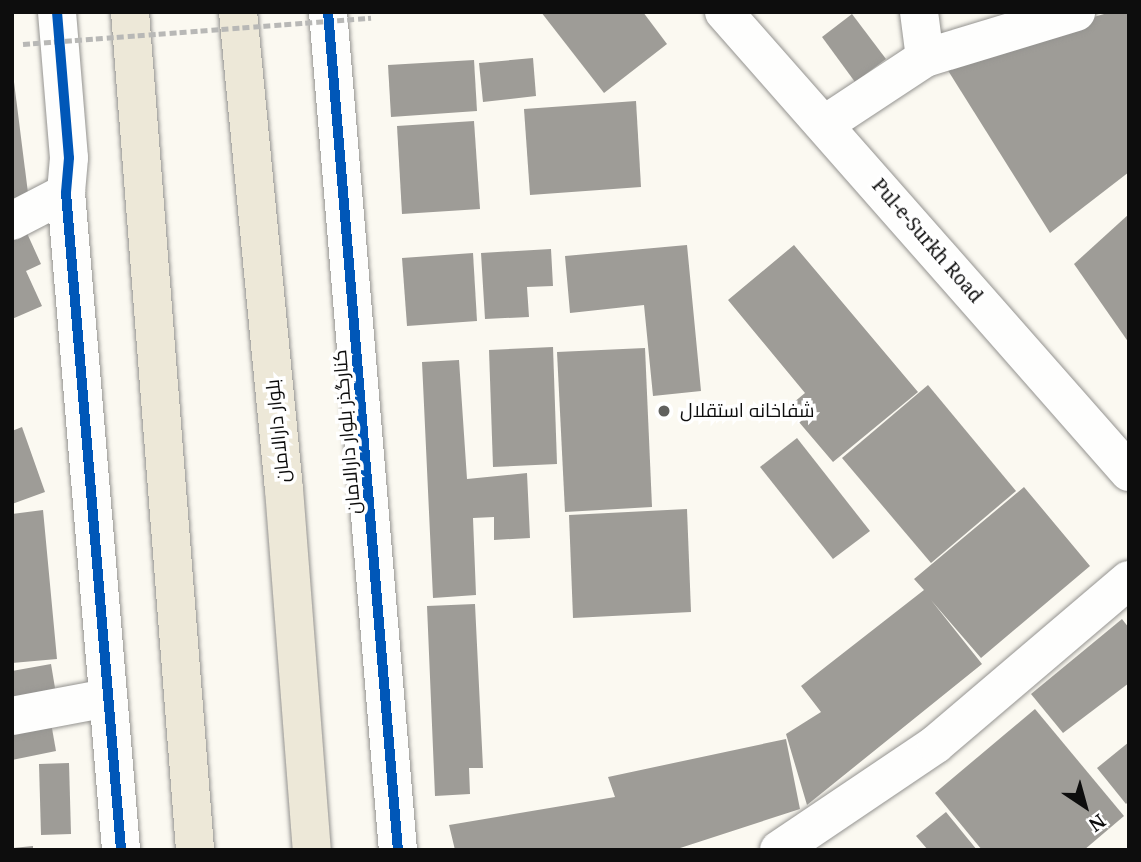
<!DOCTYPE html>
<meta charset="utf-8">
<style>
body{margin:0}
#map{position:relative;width:1141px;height:862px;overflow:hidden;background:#fbf9f1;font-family:"Noto Serif",Cairo,serif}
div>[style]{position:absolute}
.building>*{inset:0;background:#9e9c97}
.roads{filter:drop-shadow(0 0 2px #949390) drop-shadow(0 0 2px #949390)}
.minor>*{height:38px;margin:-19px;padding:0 19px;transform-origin:19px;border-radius:19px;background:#fefefd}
.major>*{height:38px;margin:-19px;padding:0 19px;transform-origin:19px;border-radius:19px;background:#ede8d8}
.path-bridge>*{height:4.5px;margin-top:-2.25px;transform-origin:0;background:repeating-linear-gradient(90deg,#b8b8b6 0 7px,transparent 0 10.5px)}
.cycleway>*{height:10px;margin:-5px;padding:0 5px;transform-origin:5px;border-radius:5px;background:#0057b8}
.dots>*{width:19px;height:19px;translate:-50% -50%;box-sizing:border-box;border:4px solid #fff;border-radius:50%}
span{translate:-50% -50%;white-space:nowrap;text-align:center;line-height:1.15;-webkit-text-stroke:7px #fff;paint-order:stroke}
.street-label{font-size:19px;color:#0d0d0d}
.poi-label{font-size:19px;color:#0d0d0d}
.left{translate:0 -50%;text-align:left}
.frame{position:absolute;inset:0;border:14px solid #0d0d0d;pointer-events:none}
.north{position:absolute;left:1050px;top:771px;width:70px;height:70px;-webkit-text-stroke:5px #fff;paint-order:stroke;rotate:144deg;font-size:19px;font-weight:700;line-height:28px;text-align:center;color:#0d0d0d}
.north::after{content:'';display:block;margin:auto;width:24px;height:32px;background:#0d0d0d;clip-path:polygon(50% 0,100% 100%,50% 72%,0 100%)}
</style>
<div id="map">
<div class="building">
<i style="clip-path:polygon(541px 12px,643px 12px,667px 44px,604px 93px)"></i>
<i style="clip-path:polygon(1111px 12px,1129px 12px,1129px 172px,1050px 233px,942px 61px)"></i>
<i style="clip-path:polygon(852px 14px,886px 59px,855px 82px,822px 37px)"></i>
<i style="clip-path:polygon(533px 58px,536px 96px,483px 102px,479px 63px)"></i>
<i style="clip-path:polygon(474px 60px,477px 111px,391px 117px,388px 65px)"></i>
<i style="clip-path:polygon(12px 66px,29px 201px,12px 203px)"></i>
<i style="clip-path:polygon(636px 101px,641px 187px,530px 195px,524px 109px)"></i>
<i style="clip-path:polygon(474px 121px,480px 209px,402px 214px,397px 126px)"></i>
<i style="clip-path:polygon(1129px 214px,1129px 343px,1074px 264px)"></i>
<i style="clip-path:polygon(26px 231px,41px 264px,26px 271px,42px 306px,12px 319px,12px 238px)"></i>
<i style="clip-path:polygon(687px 245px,701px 391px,653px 396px,644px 305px,570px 313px,565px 256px)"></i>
<i style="clip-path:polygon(794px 245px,918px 392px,833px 462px,787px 408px,805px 393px,728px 300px)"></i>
<i style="clip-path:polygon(551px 249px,553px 286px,527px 287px,529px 317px,485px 319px,481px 253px)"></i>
<i style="clip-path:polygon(473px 253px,477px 321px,407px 326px,402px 258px)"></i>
<i style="clip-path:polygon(553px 347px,557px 464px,493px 467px,489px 350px)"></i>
<i style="clip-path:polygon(645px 348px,652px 507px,565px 512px,557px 352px)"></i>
<i style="clip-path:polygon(459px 360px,467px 479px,527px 473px,530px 538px,494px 540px,494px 517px,473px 518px,476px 595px,433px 598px,422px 362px)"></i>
<i style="clip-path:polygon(928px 385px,1016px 491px,931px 563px,842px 458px)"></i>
<i style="clip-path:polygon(22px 427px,45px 492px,12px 504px,12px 431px)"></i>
<i style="clip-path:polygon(797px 438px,870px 531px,833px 559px,760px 467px)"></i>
<i style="clip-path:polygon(1024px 487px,1090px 566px,981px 658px,931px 600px,982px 664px,807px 805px,786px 734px,821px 712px,801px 686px,924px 590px,914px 579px)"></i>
<i style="clip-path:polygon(687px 509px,691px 612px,573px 618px,569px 515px)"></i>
<i style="clip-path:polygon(43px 510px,57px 659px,12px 663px,12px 514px)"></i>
<i style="clip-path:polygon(475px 604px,483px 768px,469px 768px,470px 794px,435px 796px,427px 606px)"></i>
<i style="clip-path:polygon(1122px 619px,1129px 628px,1129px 683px,1063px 733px,1031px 694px)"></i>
<i style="clip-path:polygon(51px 664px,57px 700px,12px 708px,12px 671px)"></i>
<i style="clip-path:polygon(1035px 709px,1124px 816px,1084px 850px,982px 850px,935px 793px)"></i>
<i style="clip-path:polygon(50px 717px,56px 751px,12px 760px,12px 725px)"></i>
<i style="clip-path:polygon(786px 739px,800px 809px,674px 850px,455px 850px,449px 825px,615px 797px,608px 777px)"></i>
<i style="clip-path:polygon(1129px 742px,1129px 801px,1126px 804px,1097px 768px)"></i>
<i style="clip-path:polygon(69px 763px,71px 834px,41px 835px,39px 764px)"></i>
<i style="clip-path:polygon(946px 812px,977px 850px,928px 850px,916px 836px)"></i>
<i style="clip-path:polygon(33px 846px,33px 850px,13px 850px,13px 848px)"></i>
</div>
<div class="roads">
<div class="minor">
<i style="left:57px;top:12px;width:146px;rotate:85.3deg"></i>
<i style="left:69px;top:158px;width:35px;rotate:95deg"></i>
<i style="left:66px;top:193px;width:659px;rotate:85.21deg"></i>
<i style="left:328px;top:12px;width:841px;rotate:85.23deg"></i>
<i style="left:724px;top:12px;width:613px;rotate:48.64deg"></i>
<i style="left:919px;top:12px;width:46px;rotate:82.6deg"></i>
<i style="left:825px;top:124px;width:120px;rotate:-33.4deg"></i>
<i style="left:925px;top:58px;width:158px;rotate:-16.9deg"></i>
<i style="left:12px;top:221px;width:61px;rotate:-27.4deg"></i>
<i style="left:12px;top:716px;width:97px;rotate:-10.7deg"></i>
<i style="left:779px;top:850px;width:189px;rotate:-34deg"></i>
<i style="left:936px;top:744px;width:253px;rotate:-40.4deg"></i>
</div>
<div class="major">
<i style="left:130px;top:12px;width:841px;rotate:85.56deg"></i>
<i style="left:238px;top:12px;width:479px;rotate:84.5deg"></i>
<i style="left:284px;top:489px;width:362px;rotate:85.6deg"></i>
</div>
</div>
<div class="path-bridge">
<i style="left:23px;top:44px;width:349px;rotate:-4.3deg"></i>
</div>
<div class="cycleway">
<i style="left:57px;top:12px;width:146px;rotate:85.3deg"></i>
<i style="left:69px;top:158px;width:35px;rotate:95deg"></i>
<i style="left:66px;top:193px;width:659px;rotate:85.21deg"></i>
<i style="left:328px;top:12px;width:841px;rotate:85.23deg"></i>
</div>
<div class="dots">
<i style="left:664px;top:411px;background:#60605d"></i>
</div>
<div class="street-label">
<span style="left:927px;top:241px;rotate:49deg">Pul-e-Surkh Road</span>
<span style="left:278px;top:431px;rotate:-96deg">بلوار دارالامان</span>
<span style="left:347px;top:432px;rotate:-95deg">کنارگذر بلوار دارالامان</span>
</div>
<div class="poi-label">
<span class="left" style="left:680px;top:411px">شفاخانه استقلال</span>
</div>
<div class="frame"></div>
<div class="north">N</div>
</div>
